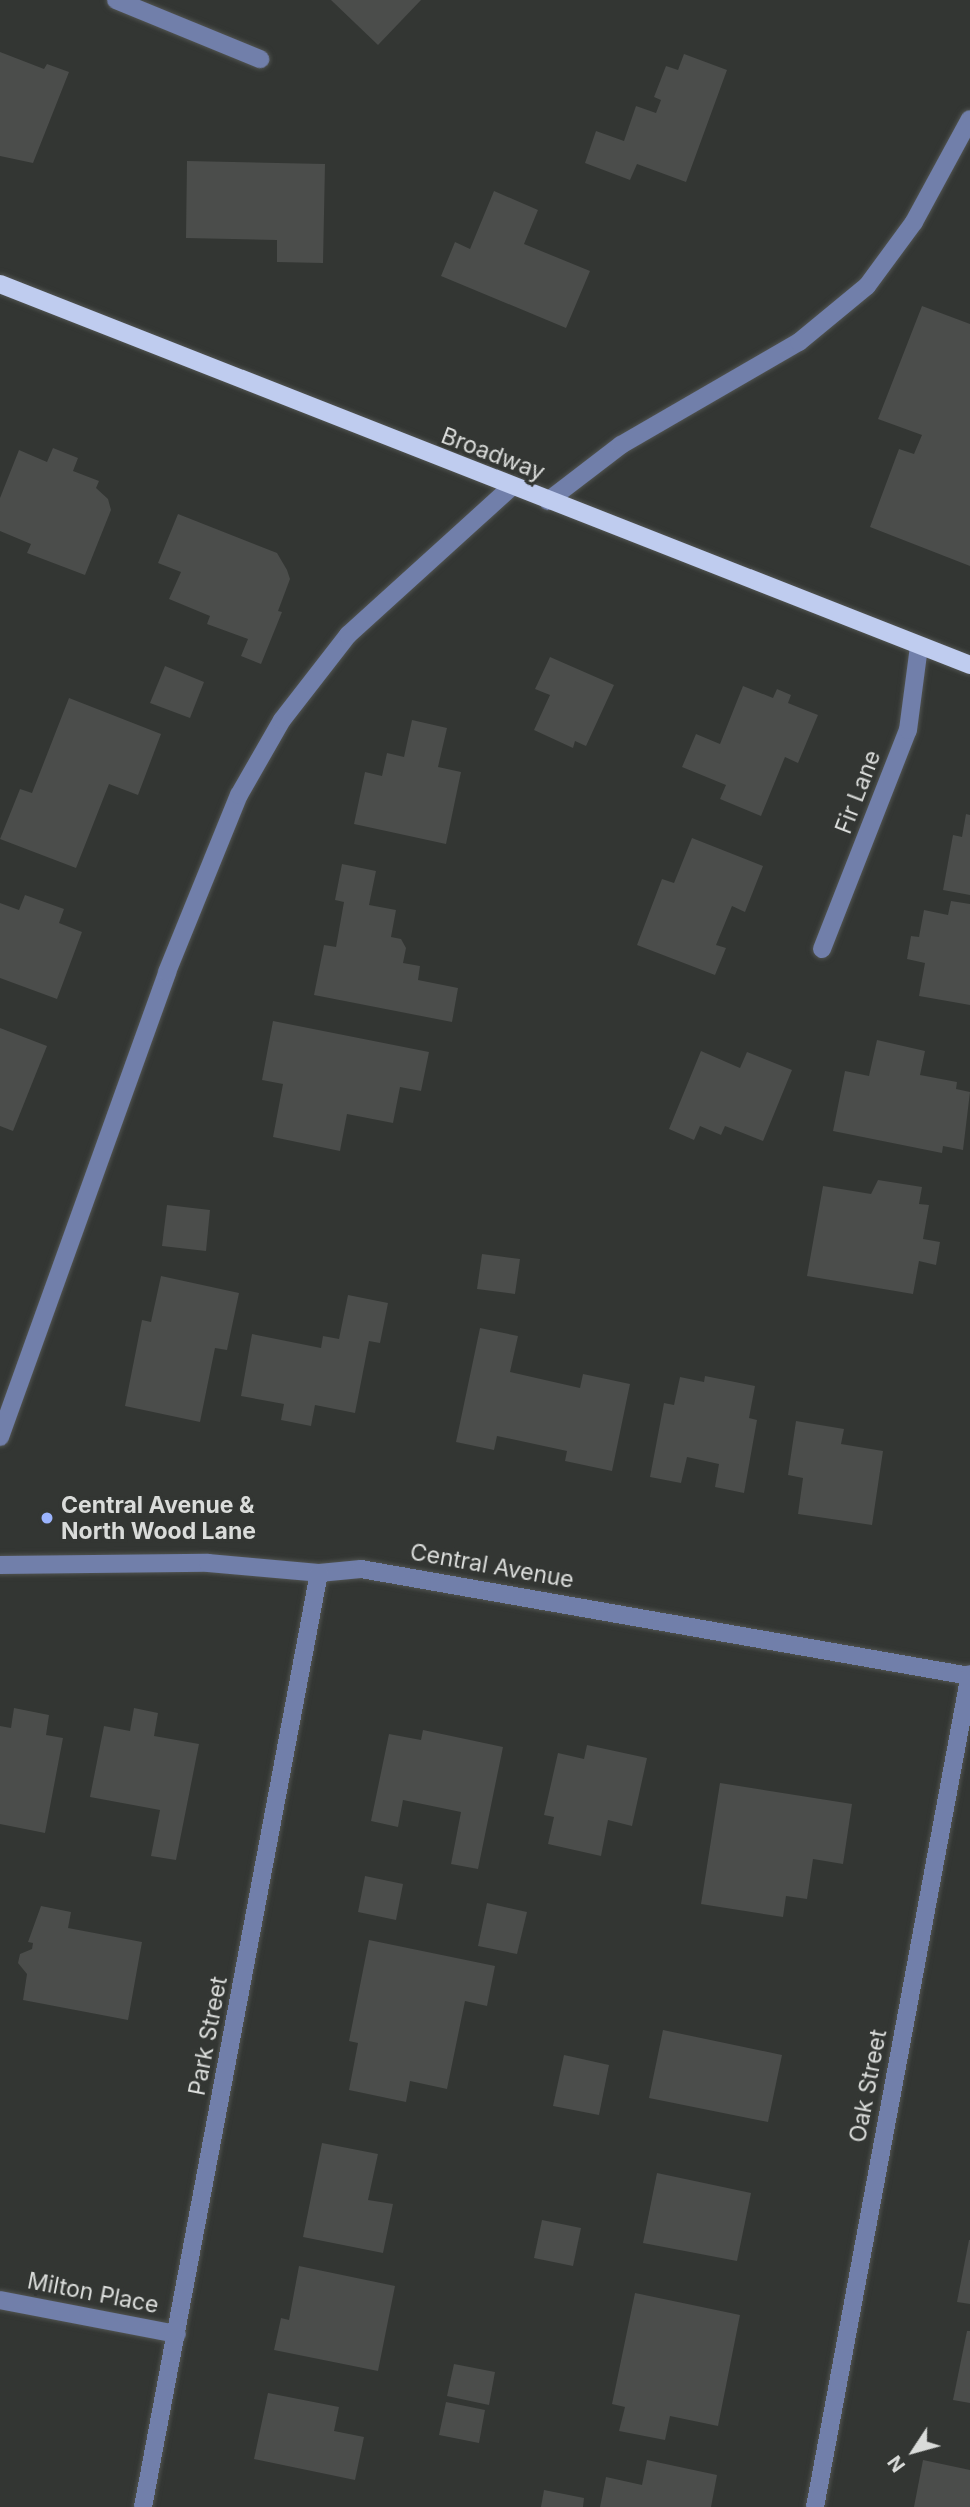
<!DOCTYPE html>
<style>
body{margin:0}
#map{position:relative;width:970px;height:2507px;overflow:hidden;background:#333633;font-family:Inter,sans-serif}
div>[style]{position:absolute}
.building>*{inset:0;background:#4b4d4b}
.roads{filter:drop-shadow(0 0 2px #515451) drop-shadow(0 0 2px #515451)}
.minor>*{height:18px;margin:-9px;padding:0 9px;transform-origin:9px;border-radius:9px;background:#717faa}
.major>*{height:18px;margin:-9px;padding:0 9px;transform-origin:9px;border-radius:9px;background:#bfccef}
.dots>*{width:19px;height:19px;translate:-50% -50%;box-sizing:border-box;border:4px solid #333633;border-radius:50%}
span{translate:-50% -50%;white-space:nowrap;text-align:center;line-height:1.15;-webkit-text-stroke:7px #333633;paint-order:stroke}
.street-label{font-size:23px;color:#dadcda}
.poi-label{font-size:23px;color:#dadcda;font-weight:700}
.left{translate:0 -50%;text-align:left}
.north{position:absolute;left:879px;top:2416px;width:70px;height:70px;-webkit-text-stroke:5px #333633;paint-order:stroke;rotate:234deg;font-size:19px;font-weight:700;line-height:28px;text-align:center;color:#dadcda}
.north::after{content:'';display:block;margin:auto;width:24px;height:32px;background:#dadcda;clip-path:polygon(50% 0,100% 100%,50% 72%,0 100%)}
</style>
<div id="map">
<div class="building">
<i style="clip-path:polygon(331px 0,421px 0,378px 45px)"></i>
<i style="clip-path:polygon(0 52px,44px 69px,47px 64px,69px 72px,33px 163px,0 156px)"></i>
<i style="clip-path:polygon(684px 54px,727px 70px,686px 182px,637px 164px,630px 180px,585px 163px,596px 131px,624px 141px,636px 106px,656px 113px,661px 100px,654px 97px,666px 66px,678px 70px)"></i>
<i style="clip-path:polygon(187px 161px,325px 164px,323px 263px,277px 262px,277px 240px,186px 238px)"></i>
<i style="clip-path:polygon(494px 191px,538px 210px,524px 244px,590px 271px,566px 328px,441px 276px,455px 242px,470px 249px)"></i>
<i style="clip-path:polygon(922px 306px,970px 324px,970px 566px,870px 527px,899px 449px,914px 454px,922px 435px,878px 419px)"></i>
<i style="clip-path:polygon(53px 448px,78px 458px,73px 471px,99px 481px,96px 488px,108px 499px,111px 510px,85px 575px,27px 553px,31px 544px,0 531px,0 498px,19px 450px,47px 462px)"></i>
<i style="clip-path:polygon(178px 514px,277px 553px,287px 570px,290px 579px,278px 611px,282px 612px,261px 664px,241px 656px,248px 639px,207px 624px,210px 616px,169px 599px,181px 572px,158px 563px)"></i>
<i style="clip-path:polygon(550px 657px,614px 685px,586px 746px,575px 741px,573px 748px,534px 730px,550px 695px,535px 689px)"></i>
<i style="clip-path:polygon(165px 666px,204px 682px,190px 718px,150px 703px)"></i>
<i style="clip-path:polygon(743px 686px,773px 698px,777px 689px,791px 695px,788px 703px,818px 715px,798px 763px,785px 757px,761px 816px,720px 799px,726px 785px,682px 767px,696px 734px,720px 744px)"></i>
<i style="clip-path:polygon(69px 698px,161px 734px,138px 795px,109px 784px,76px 868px,0 839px,20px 789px,32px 793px)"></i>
<i style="clip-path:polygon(412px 720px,447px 728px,438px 767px,461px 772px,446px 844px,354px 824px,365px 772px,382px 776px,387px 753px,404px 757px)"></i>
<i style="clip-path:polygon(966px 814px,970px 815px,970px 895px,943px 890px,953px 835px,962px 837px)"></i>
<i style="clip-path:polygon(692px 838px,763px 866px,745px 912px,732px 906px,716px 945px,726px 948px,715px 975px,637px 945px,662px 879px,674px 883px)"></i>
<i style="clip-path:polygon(342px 864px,376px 871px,369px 905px,396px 910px,391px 937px,401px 939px,406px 948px,403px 963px,420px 966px,418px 980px,458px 988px,452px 1022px,314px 995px,324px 945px,336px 947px,344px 902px,335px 900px)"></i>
<i style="clip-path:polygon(25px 895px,64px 909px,59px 923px,82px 932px,57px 999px,0 978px,0 903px,19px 910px)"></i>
<i style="clip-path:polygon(951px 901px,970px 904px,970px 1005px,919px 996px,925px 963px,907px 959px,911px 936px,919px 937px,924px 910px,948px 915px)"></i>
<i style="clip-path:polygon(273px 1021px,429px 1052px,421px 1091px,400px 1087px,393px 1123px,347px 1114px,340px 1151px,273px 1137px,283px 1084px,262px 1080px)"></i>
<i style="clip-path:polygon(0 1028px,47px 1046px,13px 1131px,0 1126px)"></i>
<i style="clip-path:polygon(877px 1040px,925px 1051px,920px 1075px,957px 1082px,956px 1089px,970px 1092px,963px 1150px,943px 1146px,942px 1153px,833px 1131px,845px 1071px,869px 1076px)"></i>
<i style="clip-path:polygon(701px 1051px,740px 1068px,747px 1052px,792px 1070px,763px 1141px,725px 1126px,721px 1135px,700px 1126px,694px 1140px,669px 1129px)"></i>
<i style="clip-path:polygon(878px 1180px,922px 1187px,919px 1204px,929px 1205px,923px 1239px,940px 1242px,936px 1265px,919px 1261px,913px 1294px,807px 1276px,823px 1186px,871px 1194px)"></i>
<i style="clip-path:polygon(167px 1205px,210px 1210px,206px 1251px,162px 1246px)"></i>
<i style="clip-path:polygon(482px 1254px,520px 1259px,515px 1294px,477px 1289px)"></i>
<i style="clip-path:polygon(161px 1276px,239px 1293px,227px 1350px,215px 1348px,200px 1422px,125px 1406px,142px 1320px,151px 1322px)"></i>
<i style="clip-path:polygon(348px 1295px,388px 1303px,380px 1343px,369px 1341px,355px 1413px,315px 1405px,311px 1426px,281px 1420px,284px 1404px,241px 1396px,252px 1334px,321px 1348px,323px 1336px,339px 1339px)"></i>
<i style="clip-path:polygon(480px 1328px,518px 1336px,510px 1372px,580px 1388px,583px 1374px,630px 1384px,612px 1471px,565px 1461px,567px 1451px,497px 1436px,494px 1450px,456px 1442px)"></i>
<i style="clip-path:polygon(705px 1376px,755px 1386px,749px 1418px,757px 1420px,744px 1493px,715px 1487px,719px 1464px,687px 1457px,681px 1483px,650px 1477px,664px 1403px,674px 1405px,680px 1377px,704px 1382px)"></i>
<i style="clip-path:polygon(796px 1421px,844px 1429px,841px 1444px,883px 1451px,872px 1525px,798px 1514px,803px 1478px,788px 1475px)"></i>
<i style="clip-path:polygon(14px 1708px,49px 1715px,46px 1735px,63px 1738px,45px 1833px,0 1824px,0 1726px,11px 1728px)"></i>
<i style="clip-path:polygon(134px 1708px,158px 1713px,154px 1736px,199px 1744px,176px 1860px,151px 1856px,160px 1810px,90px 1797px,104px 1726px,130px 1731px)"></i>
<i style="clip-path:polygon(423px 1730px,503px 1747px,478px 1869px,451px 1864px,461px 1812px,403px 1800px,398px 1827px,371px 1821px,389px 1734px,421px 1740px)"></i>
<i style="clip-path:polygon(587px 1745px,647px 1758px,632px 1826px,608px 1820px,601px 1856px,548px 1844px,554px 1817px,544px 1815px,558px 1753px,584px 1759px)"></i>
<i style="clip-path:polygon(720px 1783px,852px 1804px,843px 1864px,813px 1859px,807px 1899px,786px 1896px,783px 1917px,701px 1904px)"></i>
<i style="clip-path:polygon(365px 1876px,403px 1884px,396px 1920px,358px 1912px)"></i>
<i style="clip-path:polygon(487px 1903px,527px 1912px,517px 1954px,478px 1946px)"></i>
<i style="clip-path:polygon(41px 1906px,71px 1912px,68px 1928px,142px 1942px,128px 2020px,23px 2000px,27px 1974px,18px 1963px,20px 1954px,32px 1949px,33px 1943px,28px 1942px)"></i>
<i style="clip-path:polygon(369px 1940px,495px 1966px,487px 2006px,465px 2001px,447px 2089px,410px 2081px,406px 2102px,349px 2090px,358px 2043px,349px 2041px)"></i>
<i style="clip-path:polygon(663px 2030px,782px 2055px,768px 2122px,649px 2098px)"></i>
<i style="clip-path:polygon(564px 2055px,609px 2065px,599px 2115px,553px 2106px)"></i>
<i style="clip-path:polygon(322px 2143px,378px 2154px,368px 2200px,393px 2204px,383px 2253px,303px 2237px)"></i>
<i style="clip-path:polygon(657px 2173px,751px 2193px,737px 2261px,643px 2243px)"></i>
<i style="clip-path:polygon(542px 2220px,581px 2228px,573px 2266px,534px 2258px)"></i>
<i style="clip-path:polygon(969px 2240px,970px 2240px,970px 2304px,957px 2302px)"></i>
<i style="clip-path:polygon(299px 2266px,395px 2286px,378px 2371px,274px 2350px,281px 2318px,289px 2320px)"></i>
<i style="clip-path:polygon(635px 2293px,740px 2315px,718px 2426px,670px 2416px,665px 2440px,619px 2431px,625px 2407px,612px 2404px)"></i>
<i style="clip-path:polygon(967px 2331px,970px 2331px,970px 2403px,953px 2400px)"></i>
<i style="clip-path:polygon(454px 2364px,495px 2372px,489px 2405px,447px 2396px)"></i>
<i style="clip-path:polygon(268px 2393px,339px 2407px,334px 2431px,364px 2437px,355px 2480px,254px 2459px)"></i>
<i style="clip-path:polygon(446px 2402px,485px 2410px,479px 2443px,439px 2435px)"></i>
<i style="clip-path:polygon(647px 2460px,717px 2475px,711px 2507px,600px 2507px,606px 2477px,642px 2485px)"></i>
<i style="clip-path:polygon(923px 2460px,970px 2470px,970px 2507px,914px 2507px)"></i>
<i style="clip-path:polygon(544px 2490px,584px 2498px,583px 2507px,541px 2507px)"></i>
</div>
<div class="roads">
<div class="minor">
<i style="left:116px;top:0;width:156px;rotate:22.3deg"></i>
<i style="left:548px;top:501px;width:92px;rotate:-37.5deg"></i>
<i style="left:621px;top:445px;width:206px;rotate:-30.1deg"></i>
<i style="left:799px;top:342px;width:88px;rotate:-39.5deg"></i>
<i style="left:867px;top:286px;width:79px;rotate:-53.7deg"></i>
<i style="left:914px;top:222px;width:117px;rotate:-61.5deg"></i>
<i style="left:822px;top:949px;width:235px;rotate:-68.6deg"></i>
<i style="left:908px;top:730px;width:84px;rotate:-82.5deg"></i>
<i style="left:0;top:1437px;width:494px;rotate:-70.2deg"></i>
<i style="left:167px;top:972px;width:191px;rotate:-67.9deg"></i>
<i style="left:239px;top:795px;width:86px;rotate:-60.2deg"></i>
<i style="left:282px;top:720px;width:108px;rotate:-52.2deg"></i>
<i style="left:348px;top:635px;width:220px;rotate:-42.2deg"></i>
<i style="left:0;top:1565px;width:208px;rotate:-0.6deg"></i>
<i style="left:208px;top:1563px;width:111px;rotate:5.1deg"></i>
<i style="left:319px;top:1573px;width:42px;rotate:-5.4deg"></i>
<i style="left:361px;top:1569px;width:618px;rotate:9.97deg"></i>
<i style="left:0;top:2300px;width:180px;rotate:10.9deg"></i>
<i style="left:143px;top:2507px;width:950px;rotate:-79.33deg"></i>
<i style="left:815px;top:2507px;width:847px;rotate:-79.46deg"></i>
</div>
<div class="major">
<i style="left:0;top:284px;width:1042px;rotate:21.44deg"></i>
</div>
</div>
<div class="dots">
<i style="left:47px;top:1518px;background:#9bb4fd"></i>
</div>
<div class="street-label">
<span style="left:493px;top:454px;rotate:21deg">Broadway</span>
<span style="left:858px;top:792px;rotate:-69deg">Fir Lane</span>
<span style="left:492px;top:1566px;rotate:10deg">Central Avenue</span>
<span style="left:208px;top:2036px;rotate:-79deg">Park Street</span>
<span style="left:868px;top:2086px;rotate:-79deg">Oak Street</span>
<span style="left:93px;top:2293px;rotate:11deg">Milton Place</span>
</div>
<div class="poi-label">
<span class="left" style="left:61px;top:1518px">Central Avenue &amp;<br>North Wood Lane</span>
</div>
<div class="north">N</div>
</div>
